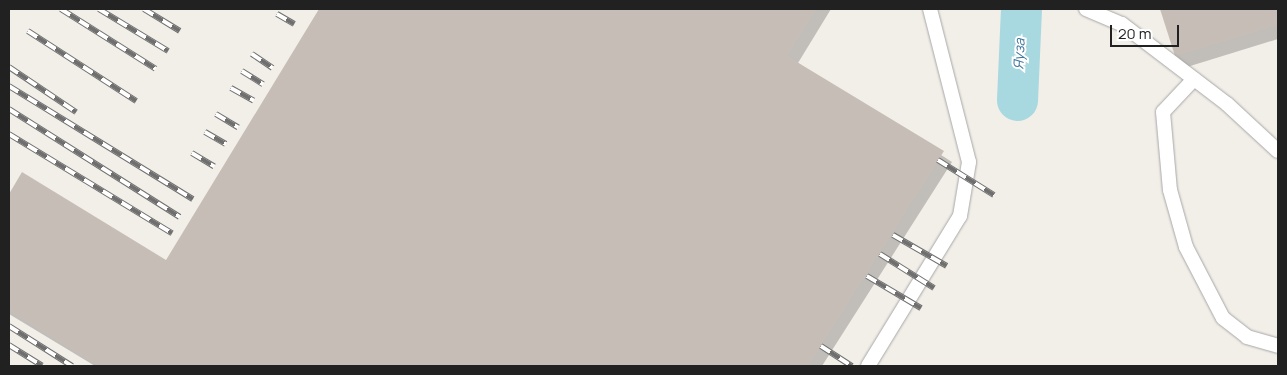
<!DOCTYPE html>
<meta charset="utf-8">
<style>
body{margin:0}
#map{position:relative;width:1287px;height:375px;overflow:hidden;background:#f2eee8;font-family:Manrope,sans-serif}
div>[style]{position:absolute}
.shadow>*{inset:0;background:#0003}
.river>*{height:41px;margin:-20.5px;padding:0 20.5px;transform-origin:20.5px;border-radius:20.5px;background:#a8d8e0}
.building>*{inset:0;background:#c7bdb7}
.roads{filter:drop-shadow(0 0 1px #a8a8a8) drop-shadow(0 0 1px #a8a8a8)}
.lane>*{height:14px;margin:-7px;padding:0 7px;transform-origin:7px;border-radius:7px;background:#fff}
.rail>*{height:5.5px;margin-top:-2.75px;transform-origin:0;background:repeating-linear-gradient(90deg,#fff 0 11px,#6f6f6f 0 22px);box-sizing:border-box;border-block:1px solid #6f6f6f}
span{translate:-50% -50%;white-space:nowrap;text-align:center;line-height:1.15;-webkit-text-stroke:4px #fff;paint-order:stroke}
.water-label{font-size:14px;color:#41769c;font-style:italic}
.frame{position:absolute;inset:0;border:10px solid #212121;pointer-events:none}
.scale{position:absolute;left:1110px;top:25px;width:69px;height:22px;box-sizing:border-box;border:2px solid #212121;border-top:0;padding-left:6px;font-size:15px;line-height:18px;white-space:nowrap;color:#212121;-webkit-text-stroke:4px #fff;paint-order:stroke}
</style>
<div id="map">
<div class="shadow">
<i style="clip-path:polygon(320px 9px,831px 9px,798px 63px,952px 162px,822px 366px,95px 366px,9px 314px,9px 197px,23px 174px,166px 262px)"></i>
<i style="clip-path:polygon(1161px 9px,1278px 9px,1278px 39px,1187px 67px,1176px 56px)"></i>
</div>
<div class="river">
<i style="left:1017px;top:100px;width:91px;rotate:-87.5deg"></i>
</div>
<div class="building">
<i style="clip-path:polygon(319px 9px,816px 9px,787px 56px,944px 151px,808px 366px,99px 366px,9px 311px,9px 194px,22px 172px,166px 260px)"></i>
<i style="clip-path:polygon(1160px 9px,1278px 9px,1278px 25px,1175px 56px)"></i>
</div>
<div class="roads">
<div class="lane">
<i style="left:1086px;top:9px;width:39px;rotate:23deg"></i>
<i style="left:1122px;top:24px;width:132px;rotate:37.3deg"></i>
<i style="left:1227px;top:104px;width:69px;rotate:42.7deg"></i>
<i style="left:1194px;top:79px;width:45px;rotate:133.2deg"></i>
<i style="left:1163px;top:112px;width:78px;rotate:84.9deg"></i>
<i style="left:1170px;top:190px;width:59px;rotate:74.3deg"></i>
<i style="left:1186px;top:247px;width:80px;rotate:62.5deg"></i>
<i style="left:1223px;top:318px;width:31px;rotate:38deg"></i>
<i style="left:1247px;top:337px;width:32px;rotate:16deg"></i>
<i style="left:868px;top:366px;width:176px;rotate:-58.5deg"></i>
<i style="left:960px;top:216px;width:55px;rotate:-80.5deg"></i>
<i style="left:969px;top:162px;width:158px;rotate:-104.3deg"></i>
</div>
</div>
<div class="rail">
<i style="left:61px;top:9px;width:112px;rotate:32.3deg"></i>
<i style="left:99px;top:9px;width:81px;rotate:31.3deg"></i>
<i style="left:144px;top:9px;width:42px;rotate:31.4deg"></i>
<i style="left:277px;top:14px;width:20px;rotate:30deg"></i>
<i style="left:28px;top:31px;width:129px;rotate:32.9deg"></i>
<i style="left:252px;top:54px;width:25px;rotate:34deg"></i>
<i style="left:9px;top:67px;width:81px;rotate:33.9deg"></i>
<i style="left:242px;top:71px;width:25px;rotate:32deg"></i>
<i style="left:9px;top:86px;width:216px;rotate:31.6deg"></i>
<i style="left:231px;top:88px;width:26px;rotate:29deg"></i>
<i style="left:9px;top:109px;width:202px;rotate:32.3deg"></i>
<i style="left:216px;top:114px;width:26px;rotate:31deg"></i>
<i style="left:205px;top:132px;width:24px;rotate:30deg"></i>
<i style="left:9px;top:134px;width:191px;rotate:31.3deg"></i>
<i style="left:192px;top:153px;width:26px;rotate:31deg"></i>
<i style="left:938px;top:160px;width:66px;rotate:32deg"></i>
<i style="left:893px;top:235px;width:62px;rotate:29.9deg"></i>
<i style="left:880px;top:254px;width:64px;rotate:32.2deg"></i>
<i style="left:867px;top:276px;width:63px;rotate:30.7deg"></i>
<i style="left:9px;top:326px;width:75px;rotate:32.4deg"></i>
<i style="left:9px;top:345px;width:39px;rotate:32deg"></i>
<i style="left:821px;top:346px;width:37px;rotate:33deg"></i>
</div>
<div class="water-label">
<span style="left:1019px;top:54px;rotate:-87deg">Яуза</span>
</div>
<div class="frame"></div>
<div class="scale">20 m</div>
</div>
